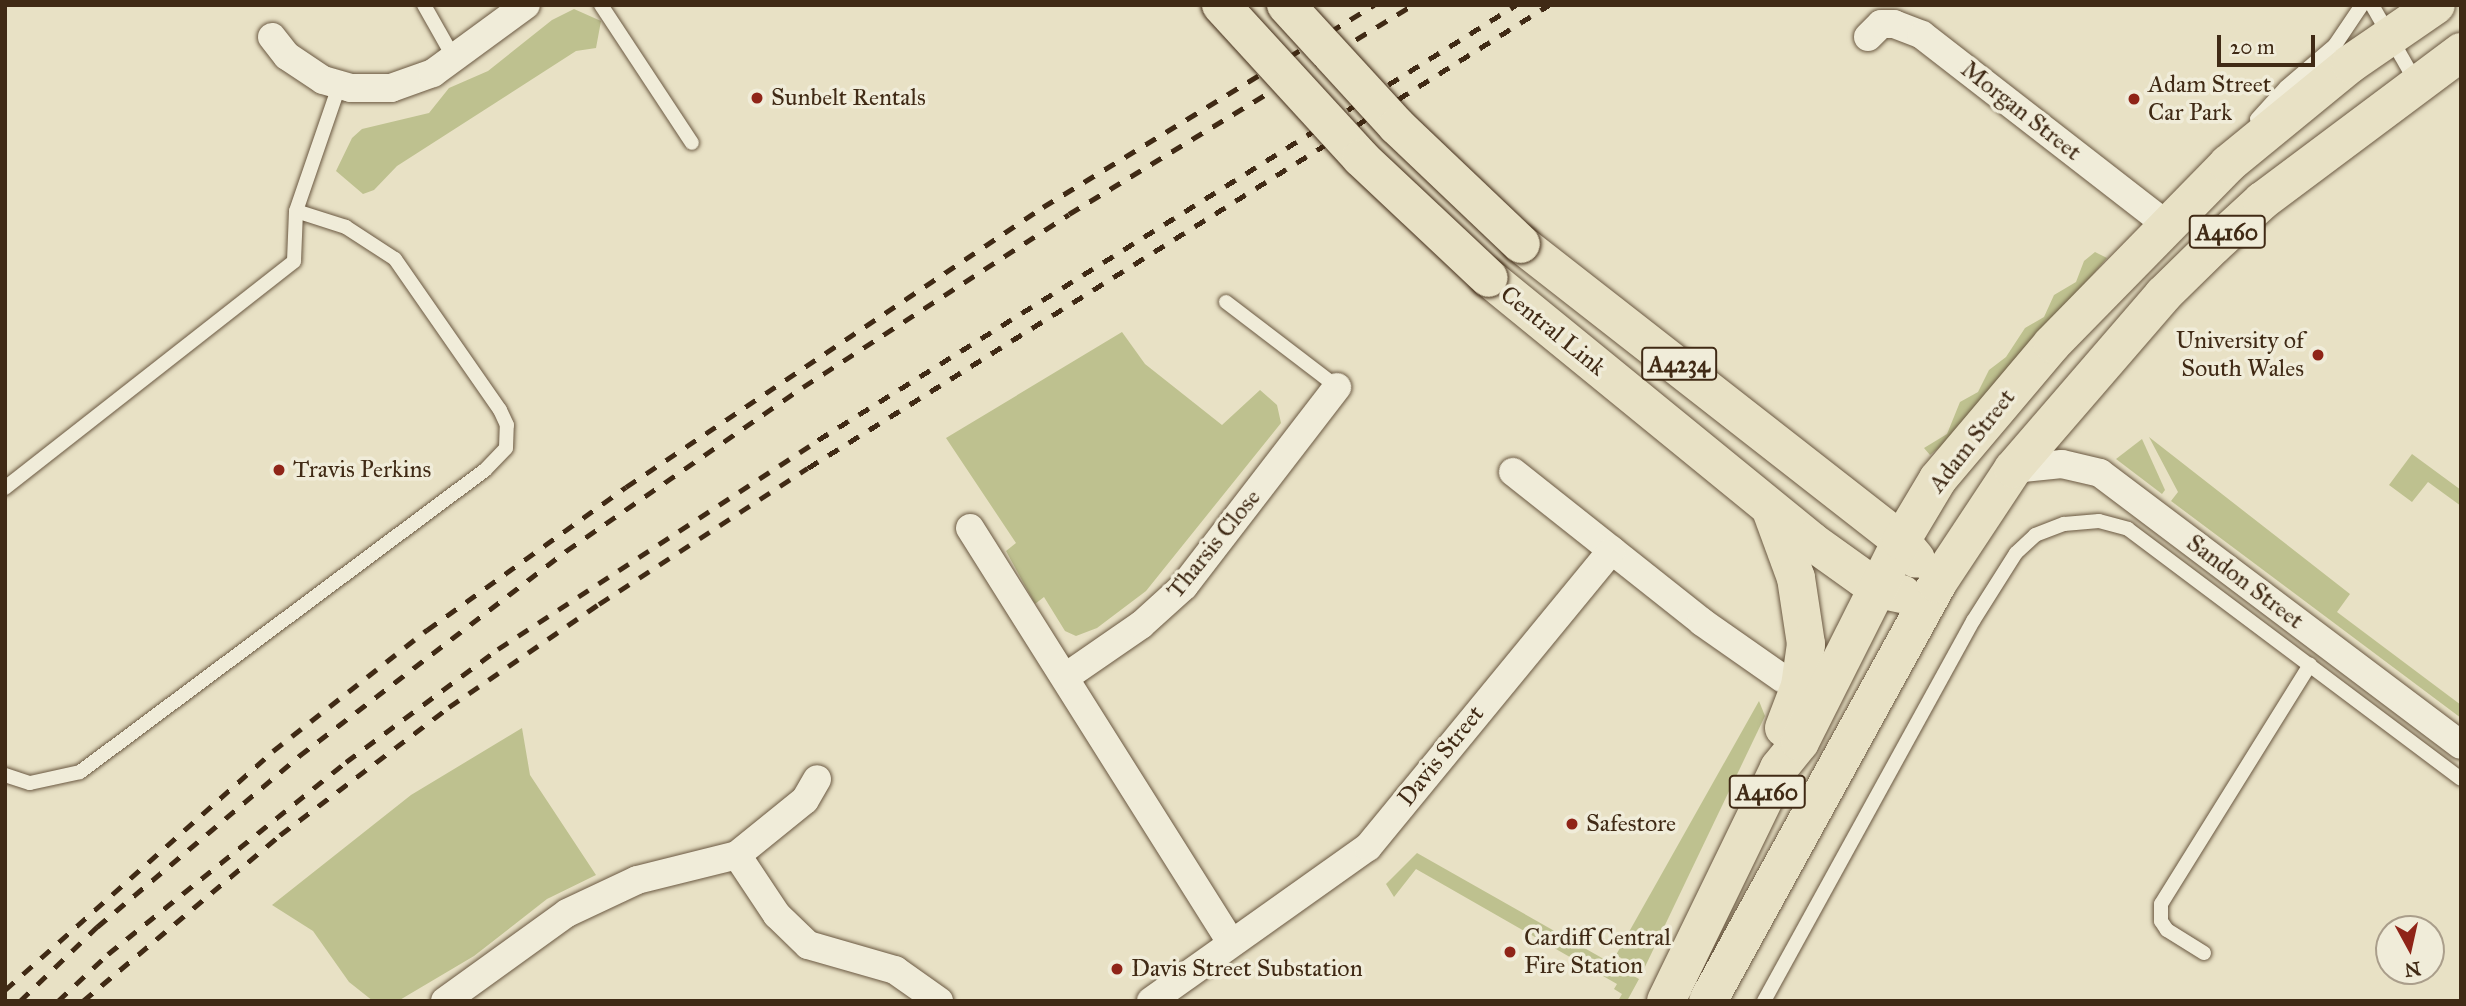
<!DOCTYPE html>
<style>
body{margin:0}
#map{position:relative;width:2466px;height:1006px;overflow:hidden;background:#e8e1c5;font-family:"IM FELL Great Primer",serif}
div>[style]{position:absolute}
.green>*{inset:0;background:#bec18f}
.roads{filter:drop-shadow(0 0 2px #6a5841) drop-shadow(0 0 2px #6a5841)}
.lane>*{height:14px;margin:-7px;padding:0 7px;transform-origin:7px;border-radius:7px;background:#f0ecd9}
.street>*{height:28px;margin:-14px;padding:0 14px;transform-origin:14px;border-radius:14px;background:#f0ecd9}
.primary>*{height:38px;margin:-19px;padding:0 19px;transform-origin:19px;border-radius:19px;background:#e8e1c5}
.rail>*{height:5px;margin-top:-2.5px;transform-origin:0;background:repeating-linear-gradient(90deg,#402a15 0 12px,transparent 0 24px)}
.bridges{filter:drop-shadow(0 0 2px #402a15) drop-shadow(0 0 2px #402a15)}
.primary-bridge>*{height:38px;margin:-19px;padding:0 19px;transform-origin:19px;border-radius:19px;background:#e8e1c5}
.dots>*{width:19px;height:19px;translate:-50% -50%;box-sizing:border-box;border:4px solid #f0ecd9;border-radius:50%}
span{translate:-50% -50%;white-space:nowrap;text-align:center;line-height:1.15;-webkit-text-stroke:7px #f0ecd9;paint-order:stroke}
.shield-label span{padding:2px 5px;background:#f0ecd9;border:2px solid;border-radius:5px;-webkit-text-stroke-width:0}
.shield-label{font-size:23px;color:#402a15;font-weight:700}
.poi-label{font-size:24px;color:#402a15}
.left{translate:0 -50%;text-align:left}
.right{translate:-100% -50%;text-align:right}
.street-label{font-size:24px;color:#402a15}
.frame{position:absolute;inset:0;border:7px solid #402a15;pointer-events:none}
.north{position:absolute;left:2375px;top:915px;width:70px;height:70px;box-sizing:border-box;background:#f0ecd9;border:2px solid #aa9e8b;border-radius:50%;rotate:172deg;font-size:19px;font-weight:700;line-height:28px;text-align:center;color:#402a15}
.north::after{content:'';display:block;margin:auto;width:24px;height:32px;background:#8f2418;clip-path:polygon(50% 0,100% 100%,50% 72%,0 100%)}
.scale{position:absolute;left:2217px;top:35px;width:98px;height:32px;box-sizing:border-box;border:4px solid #402a15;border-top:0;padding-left:9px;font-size:21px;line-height:24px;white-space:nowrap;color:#402a15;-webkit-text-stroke:5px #f0ecd9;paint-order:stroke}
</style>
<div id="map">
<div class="green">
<i style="clip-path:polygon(574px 9px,601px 21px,596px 48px,576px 51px,397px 166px,374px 190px,363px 194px,336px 171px,352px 138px,362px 129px,429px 113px,449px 88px,488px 71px,552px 20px)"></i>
<i style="clip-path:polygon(2095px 252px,2107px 258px,1955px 435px,1930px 455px,1924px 448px,1947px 434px,1960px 402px,1978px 392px,1989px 370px,2006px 357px,2025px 328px,2044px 317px,2054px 295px,2076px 282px,2084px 261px)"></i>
<i style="clip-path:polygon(1122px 332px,1145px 364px,1222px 425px,1260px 390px,1277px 405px,1281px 423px,1146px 591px,1097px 628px,1076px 636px,1065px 631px,1044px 597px,1035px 604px,1006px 551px,1016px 543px,946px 438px)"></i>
<i style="clip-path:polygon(2149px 437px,2350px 594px,2337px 612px,2461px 705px,2461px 718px,2171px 501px,2178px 492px)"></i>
<i style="clip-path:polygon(2142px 439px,2165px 490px,2162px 494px,2116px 459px)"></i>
<i style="clip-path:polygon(2412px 454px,2461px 490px,2461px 506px,2428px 482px,2412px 502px,2389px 485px)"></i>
<i style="clip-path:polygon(1759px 701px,1765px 716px,1643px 971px,1616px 955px)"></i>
<i style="clip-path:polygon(522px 728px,530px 775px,596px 875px,547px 899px,474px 956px,398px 1001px,373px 1001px,349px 982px,313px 931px,272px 905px,411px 795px)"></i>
<i style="clip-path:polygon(1417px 853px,1639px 979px,1627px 1001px,1618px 1001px,1622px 994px,1614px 989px,1617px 984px,1416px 869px,1394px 897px,1386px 884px)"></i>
</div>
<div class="roads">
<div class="lane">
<i style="left:424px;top:5px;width:61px;rotate:60.5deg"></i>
<i style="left:601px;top:5px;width:165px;rotate:56.6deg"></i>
<i style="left:2372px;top:5px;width:89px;rotate:60.3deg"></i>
<i style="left:2257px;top:119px;width:43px;rotate:-47.8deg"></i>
<i style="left:2286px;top:87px;width:65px;rotate:-40.6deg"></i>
<i style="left:2335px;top:45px;width:48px;rotate:-56deg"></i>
<i style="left:1226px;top:302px;width:140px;rotate:37.4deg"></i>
<i style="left:5px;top:488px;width:367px;rotate:-38.1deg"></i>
<i style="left:294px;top:261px;width:50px;rotate:-87.7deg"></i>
<i style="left:296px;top:211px;width:132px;rotate:-71deg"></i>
<i style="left:5px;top:775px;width:26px;rotate:18deg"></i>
<i style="left:30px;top:783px;width:51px;rotate:-12.4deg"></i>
<i style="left:80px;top:772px;width:505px;rotate:-36.71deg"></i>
<i style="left:485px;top:470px;width:30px;rotate:-46deg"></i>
<i style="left:506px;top:448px;width:23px;rotate:-88deg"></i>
<i style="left:507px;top:425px;width:17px;rotate:-115deg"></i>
<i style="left:500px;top:410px;width:184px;rotate:-124.8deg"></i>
<i style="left:395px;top:259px;width:59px;rotate:-146.9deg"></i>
<i style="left:346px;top:227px;width:52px;rotate:-162.3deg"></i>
<i style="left:2204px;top:953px;width:44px;rotate:-148.1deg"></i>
<i style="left:2167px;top:930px;width:11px;rotate:-124deg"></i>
<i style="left:2161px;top:921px;width:17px;rotate:-90deg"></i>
<i style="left:2161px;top:904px;width:282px;rotate:-58.1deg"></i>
<i style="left:1764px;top:1001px;width:434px;rotate:-61.2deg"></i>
<i style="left:1973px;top:621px;width:80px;rotate:-57.7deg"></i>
<i style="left:2016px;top:553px;width:26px;rotate:-43deg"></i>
<i style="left:2035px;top:535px;width:31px;rotate:-21deg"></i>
<i style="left:2064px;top:524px;width:35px;rotate:-5deg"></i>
<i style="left:2099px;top:521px;width:30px;rotate:15deg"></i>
<i style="left:2128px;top:529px;width:416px;rotate:36.9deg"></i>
</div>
<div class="street">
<i style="left:272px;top:37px;width:24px;rotate:52deg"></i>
<i style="left:287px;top:56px;width:43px;rotate:33.7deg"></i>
<i style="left:323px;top:80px;width:29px;rotate:16deg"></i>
<i style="left:351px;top:88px;width:40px"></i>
<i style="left:391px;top:88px;width:45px;rotate:-19.7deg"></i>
<i style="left:433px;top:73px;width:115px;rotate:-36.2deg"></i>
<i style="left:1868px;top:37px;width:18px;rotate:-45deg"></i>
<i style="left:1881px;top:24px;width:13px"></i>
<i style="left:1894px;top:24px;width:30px;rotate:21deg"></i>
<i style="left:1922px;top:35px;width:311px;rotate:37.8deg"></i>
<i style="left:2013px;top:469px;width:49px;rotate:-5.8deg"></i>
<i style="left:2062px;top:464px;width:39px;rotate:13deg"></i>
<i style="left:2100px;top:473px;width:452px;rotate:37deg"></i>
<i style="left:1513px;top:472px;width:241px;rotate:38.4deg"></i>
<i style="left:1702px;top:622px;width:98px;rotate:35deg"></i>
<i style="left:970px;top:528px;width:490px;rotate:57.8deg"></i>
<i style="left:1067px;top:676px;width:90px;rotate:-34.6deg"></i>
<i style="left:1141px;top:625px;width:58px;rotate:-42.2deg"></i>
<i style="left:1184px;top:586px;width:251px;rotate:-52.4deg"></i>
<i style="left:737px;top:855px;width:87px;rotate:-39deg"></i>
<i style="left:805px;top:800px;width:24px;rotate:-60deg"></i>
<i style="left:445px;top:1001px;width:150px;rotate:-35.8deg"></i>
<i style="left:567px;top:913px;width:77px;rotate:-25.2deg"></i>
<i style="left:637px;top:880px;width:103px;rotate:-14deg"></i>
<i style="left:737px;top:855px;width:72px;rotate:56.3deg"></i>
<i style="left:777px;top:915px;width:43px;rotate:44.1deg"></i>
<i style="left:808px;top:945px;width:91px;rotate:16deg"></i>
<i style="left:895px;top:970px;width:54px;rotate:35.2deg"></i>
<i style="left:1151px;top:1001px;width:266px;rotate:-35.4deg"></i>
<i style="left:1368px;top:847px;width:384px;rotate:-50.6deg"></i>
</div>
<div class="primary">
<i style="left:1521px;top:244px;width:482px;rotate:38deg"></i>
<i style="left:1901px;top:541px;width:23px;rotate:50deg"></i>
<i style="left:1489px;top:278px;width:416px;rotate:39.2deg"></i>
<i style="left:1811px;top:541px;width:82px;rotate:35.6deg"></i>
<i style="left:1878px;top:589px;width:25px;rotate:12deg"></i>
<i style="left:1771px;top:510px;width:72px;rotate:69.8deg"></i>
<i style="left:1796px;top:578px;width:67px;rotate:81.4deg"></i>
<i style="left:1806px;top:644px;width:42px;rotate:98.1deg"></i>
<i style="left:1800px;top:686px;width:45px;rotate:110.9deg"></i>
<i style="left:1666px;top:1001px;width:259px;rotate:-64.1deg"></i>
<i style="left:1779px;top:768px;width:33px;rotate:-51deg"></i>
<i style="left:1800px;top:742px;width:225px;rotate:-63.3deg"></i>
<i style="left:1901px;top:541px;width:72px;rotate:-59.2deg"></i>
<i style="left:1938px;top:479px;width:177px;rotate:-49.8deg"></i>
<i style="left:2052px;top:344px;width:252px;rotate:-45.6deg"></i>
<i style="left:2228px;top:164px;width:158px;rotate:-39.3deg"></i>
<i style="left:2350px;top:64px;width:104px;rotate:-34.5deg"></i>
<i style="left:1708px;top:1001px;width:476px;rotate:-61.2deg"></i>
<i style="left:1937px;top:584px;width:138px;rotate:-56.5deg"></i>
<i style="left:2013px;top:469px;width:230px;rotate:-49.2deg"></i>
<i style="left:2163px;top:295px;width:70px;rotate:-44.4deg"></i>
<i style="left:2213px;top:246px;width:67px;rotate:-42.6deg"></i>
<i style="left:2262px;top:201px;width:249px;rotate:-36.8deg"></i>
</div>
</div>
<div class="rail">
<i style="left:5px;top:990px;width:359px;rotate:-41.7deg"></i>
<i style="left:273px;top:751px;width:196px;rotate:-38.2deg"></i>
<i style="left:427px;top:630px;width:245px;rotate:-35.7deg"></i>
<i style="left:626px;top:487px;width:502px;rotate:-33.88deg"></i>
<i style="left:1043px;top:207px;width:388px;rotate:-31.4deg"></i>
<i style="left:20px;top:1001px;width:107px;rotate:-43.9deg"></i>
<i style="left:97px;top:927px;width:265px;rotate:-40.2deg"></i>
<i style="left:299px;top:756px;width:337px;rotate:-37.5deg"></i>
<i style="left:566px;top:551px;width:288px;rotate:-34.7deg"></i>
<i style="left:803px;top:387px;width:317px;rotate:-33deg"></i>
<i style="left:1069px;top:214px;width:403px;rotate:-31.3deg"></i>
<i style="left:58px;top:1001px;width:69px;rotate:-43.2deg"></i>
<i style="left:108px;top:954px;width:306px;rotate:-38.9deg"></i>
<i style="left:346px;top:762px;width:189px;rotate:-36.6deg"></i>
<i style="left:498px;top:649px;width:382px;rotate:-33.1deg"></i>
<i style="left:818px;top:440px;width:822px;rotate:-31.93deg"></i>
<i style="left:83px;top:1001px;width:258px;rotate:-40.1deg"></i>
<i style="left:280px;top:835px;width:212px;rotate:-37.1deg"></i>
<i style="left:449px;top:707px;width:182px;rotate:-34.5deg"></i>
<i style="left:599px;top:604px;width:249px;rotate:-33.1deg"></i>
<i style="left:808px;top:468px;width:874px;rotate:-32deg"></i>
</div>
<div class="bridges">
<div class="primary-bridge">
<i style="left:1221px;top:5px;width:207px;rotate:47.5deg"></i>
<i style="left:1361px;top:158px;width:175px;rotate:43.2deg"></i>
<i style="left:1286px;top:5px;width:164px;rotate:47.5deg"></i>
<i style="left:1397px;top:126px;width:171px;rotate:43.6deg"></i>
</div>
</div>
<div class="dots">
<i style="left:757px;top:98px;background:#8f2418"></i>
<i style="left:2134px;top:99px;background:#8f2418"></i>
<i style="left:2318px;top:355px;background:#8f2418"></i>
<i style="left:279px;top:470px;background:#8f2418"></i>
<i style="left:1572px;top:824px;background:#8f2418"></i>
<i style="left:1510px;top:952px;background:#8f2418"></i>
<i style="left:1117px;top:969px;background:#8f2418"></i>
</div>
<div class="shield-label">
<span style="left:2227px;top:232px">A4160</span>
<span style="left:1679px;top:364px">A4234</span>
<span style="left:1767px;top:792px">A4160</span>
</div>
<div class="poi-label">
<span class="left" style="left:2148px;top:99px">Adam Street<br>Car Park</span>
<span class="left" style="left:771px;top:98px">Sunbelt Rentals</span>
<span class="right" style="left:2304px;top:355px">University of<br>South Wales</span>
<span class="left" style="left:293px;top:470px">Travis Perkins</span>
<span class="left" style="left:1586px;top:824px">Safestore</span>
<span class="left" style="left:1524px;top:952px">Cardiff Central<br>Fire Station</span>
<span class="left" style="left:1131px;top:969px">Davis Street Substation</span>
</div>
<div class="street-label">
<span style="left:2021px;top:111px;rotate:38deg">Morgan Street</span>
<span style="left:1553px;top:331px;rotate:39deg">Central Link</span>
<span style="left:1972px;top:441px;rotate:-52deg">Adam Street</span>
<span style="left:1214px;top:544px;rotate:-51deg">Tharsis Close</span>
<span style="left:2245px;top:582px;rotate:37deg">Sandon Street</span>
<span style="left:1441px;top:756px;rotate:-51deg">Davis Street</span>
</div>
<div class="frame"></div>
<div class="north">N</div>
<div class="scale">20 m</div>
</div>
